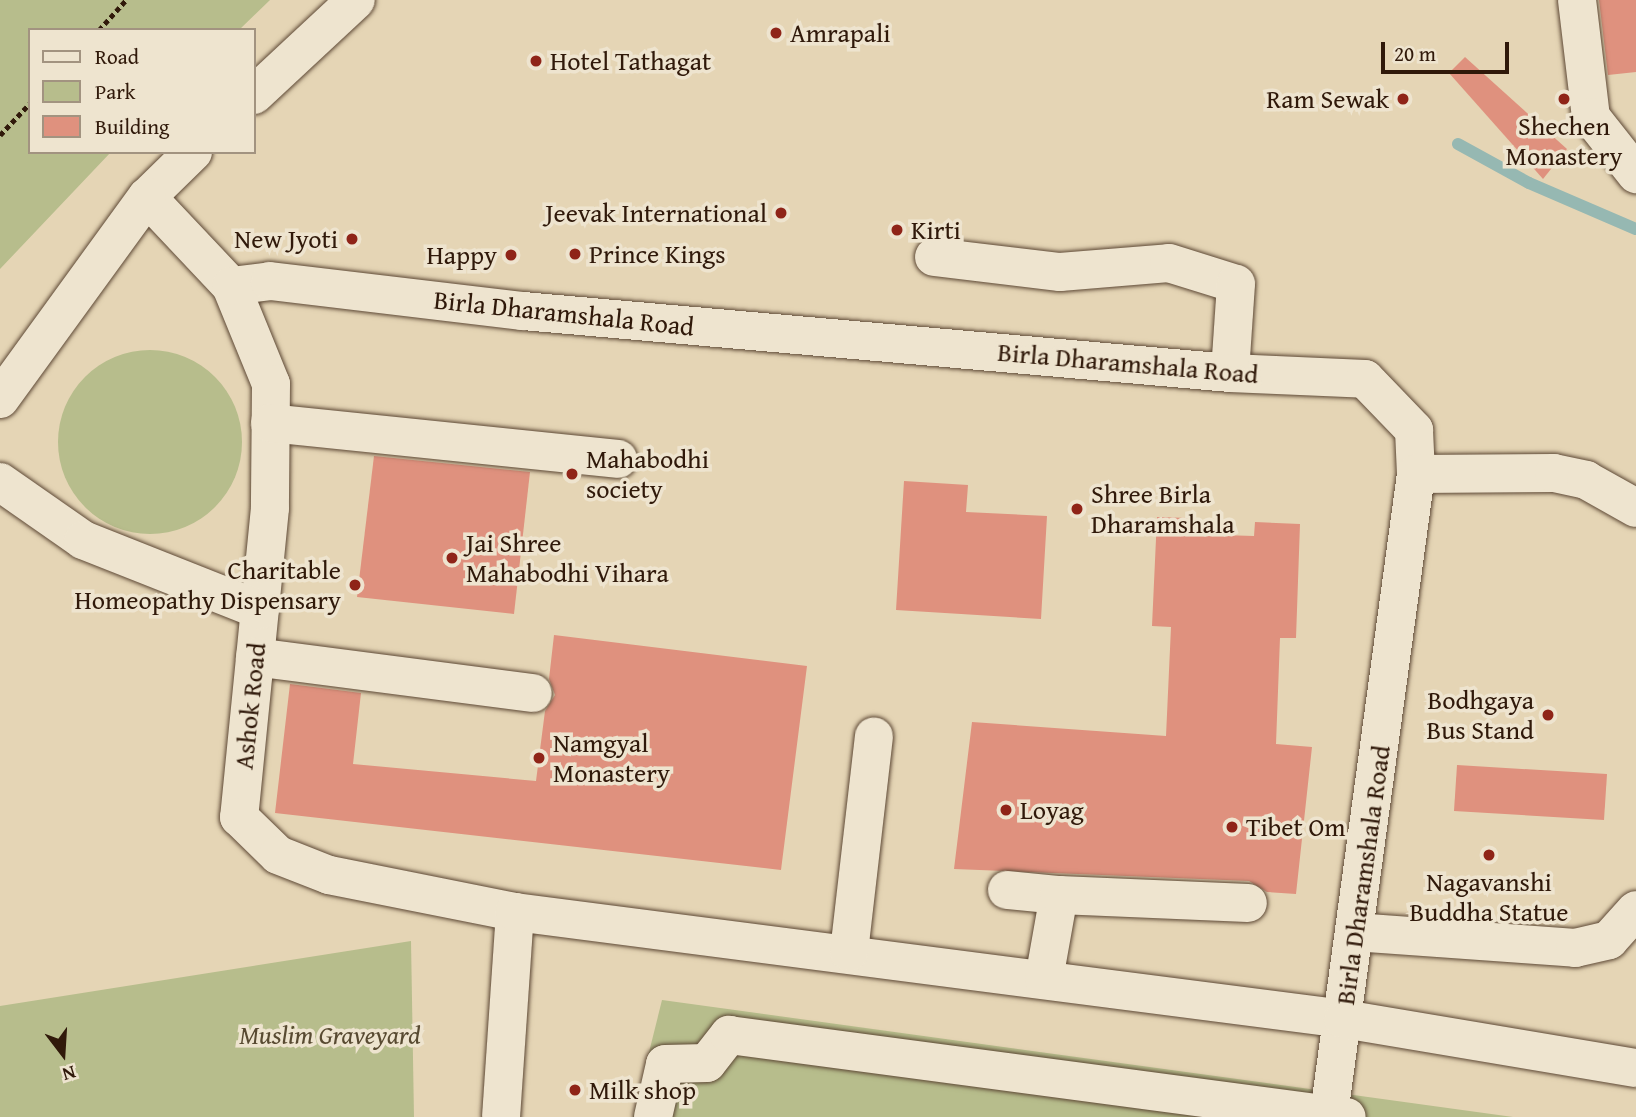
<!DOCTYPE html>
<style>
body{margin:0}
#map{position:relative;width:1636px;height:1117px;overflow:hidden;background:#e5d5b5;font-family:"Gentium Book Plus",serif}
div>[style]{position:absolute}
.green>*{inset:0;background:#b7bd8c}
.round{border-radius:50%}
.stream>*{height:12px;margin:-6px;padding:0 6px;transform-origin:6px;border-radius:6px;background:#96b8b2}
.building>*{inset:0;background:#df917e}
.path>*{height:4.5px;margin-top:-2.25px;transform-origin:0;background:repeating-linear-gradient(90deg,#30190a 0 5px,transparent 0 8.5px)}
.roads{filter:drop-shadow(0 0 2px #5d4835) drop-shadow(0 0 2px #5d4835)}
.minor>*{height:38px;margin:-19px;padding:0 19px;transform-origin:19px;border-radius:19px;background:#eee4cf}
.dots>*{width:19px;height:19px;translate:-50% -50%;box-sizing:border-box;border:4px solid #eee4cf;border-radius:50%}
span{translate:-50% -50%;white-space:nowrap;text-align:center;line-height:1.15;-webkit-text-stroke:7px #eee4cf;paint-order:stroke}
.poi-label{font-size:26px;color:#30190a}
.left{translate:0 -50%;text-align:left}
.right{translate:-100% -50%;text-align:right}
.street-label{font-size:26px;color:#30190a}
.park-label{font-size:26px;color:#584a31;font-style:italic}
.legend{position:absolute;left:28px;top:28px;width:228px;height:126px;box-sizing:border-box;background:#eee4cf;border:2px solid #a29380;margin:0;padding:9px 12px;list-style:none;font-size:21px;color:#30190a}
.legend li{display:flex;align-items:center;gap:14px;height:35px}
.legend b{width:35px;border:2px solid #a29380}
.north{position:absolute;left:28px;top:1019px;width:70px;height:70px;-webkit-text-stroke:5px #eee4cf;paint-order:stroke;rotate:163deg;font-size:19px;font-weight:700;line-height:28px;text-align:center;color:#30190a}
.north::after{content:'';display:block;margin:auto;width:24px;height:32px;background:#30190a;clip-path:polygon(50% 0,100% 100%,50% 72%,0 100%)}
.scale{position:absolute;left:1381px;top:42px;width:128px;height:32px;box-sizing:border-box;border:4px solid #30190a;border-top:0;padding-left:9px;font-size:21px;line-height:24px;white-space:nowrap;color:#30190a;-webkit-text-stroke:5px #eee4cf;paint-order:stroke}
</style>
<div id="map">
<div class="green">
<i style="clip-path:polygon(0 0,270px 0,239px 30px,30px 30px,30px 152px,111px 152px,0 269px)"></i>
<i class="round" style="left:58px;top:350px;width:184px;height:184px"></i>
<i style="clip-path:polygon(411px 941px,414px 1117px,0 1117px,0 1006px)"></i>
<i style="clip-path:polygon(662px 1000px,1513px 1117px,633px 1117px)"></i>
</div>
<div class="stream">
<i style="left:1458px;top:144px;width:81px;rotate:28.8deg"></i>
<i style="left:1529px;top:183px;width:116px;rotate:23.3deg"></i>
</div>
<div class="building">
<i style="clip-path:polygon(1599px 0,1636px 0,1636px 72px,1608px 75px)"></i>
<i style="clip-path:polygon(1465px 57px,1567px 149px,1543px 179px,1449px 73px)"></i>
<i style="clip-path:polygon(374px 456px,530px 472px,514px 614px,357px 597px)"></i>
<i style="clip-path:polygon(904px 481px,968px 485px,966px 512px,1047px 516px,1041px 619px,896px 610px)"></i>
<i style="clip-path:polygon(1157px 517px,1189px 518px,1189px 534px,1254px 536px,1255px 522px,1300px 524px,1296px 638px,1280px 638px,1276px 744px,1312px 747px,1296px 894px,1267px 892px,1249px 881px,954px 869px,972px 722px,1166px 736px,1171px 627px,1152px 626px)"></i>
<i style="clip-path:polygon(554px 635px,807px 666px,781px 870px,275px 813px,290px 684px,361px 693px,353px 764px,536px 781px,545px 711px,555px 695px,549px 679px)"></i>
<i style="clip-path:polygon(1457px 765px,1607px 774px,1604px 820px,1454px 811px)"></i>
</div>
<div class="path">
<i style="left:99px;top:30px;width:40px;rotate:-48deg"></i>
<i style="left:0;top:135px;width:44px;rotate:-46.8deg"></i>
</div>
<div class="roads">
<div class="minor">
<i style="left:1577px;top:0;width:118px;rotate:83.2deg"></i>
<i style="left:1591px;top:117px;width:73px;rotate:51.7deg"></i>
<i style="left:254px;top:95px;width:139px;rotate:-43deg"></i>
<i style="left:193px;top:152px;width:64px;rotate:135.6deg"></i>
<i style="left:147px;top:197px;width:122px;rotate:46.7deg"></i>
<i style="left:231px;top:286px;width:106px;rotate:67.8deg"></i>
<i style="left:271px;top:384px;width:124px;rotate:90.5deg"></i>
<i style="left:270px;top:508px;width:311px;rotate:95.7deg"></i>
<i style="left:239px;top:817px;width:54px;rotate:44.3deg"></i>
<i style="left:278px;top:855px;width:55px;rotate:21.4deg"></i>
<i style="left:329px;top:875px;width:190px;rotate:11.3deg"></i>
<i style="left:515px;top:912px;width:205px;rotate:93.9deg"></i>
<i style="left:934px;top:257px;width:127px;rotate:6.8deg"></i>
<i style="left:1060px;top:272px;width:109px;rotate:-4.7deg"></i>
<i style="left:1169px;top:263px;width:70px;rotate:17.4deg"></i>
<i style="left:1236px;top:284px;width:89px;rotate:93.9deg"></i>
<i style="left:231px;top:286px;width:39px;rotate:-7deg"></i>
<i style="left:270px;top:281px;width:255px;rotate:6.8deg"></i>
<i style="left:523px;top:311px;width:710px;rotate:5.01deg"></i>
<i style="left:1230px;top:373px;width:135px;rotate:2.5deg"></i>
<i style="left:1365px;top:379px;width:71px;rotate:46.1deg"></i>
<i style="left:1414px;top:430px;width:44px;rotate:87.4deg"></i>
<i style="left:1416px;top:474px;width:646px;rotate:97.74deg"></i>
<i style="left:0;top:399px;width:250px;rotate:-54deg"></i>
<i style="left:270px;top:423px;width:350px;rotate:5.9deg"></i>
<i style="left:1416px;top:474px;width:138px;rotate:-0.4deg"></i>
<i style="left:1554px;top:473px;width:33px;rotate:12deg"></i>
<i style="left:1586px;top:480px;width:57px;rotate:29.2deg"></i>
<i style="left:0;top:482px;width:101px;rotate:34.9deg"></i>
<i style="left:83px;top:540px;width:190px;rotate:21.6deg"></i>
<i style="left:255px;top:657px;width:280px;rotate:7.4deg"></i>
<i style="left:1007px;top:890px;width:52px;rotate:5.5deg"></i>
<i style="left:515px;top:912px;width:835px;rotate:7.36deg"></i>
<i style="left:1343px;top:1019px;width:297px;rotate:9.5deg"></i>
<i style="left:1354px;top:932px;width:222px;rotate:4.1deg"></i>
<i style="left:1575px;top:948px;width:35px;rotate:-13deg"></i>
<i style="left:1609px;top:940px;width:40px;rotate:-48deg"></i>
<i style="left:849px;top:952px;width:217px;rotate:-83.4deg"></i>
<i style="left:1044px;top:979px;width:85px;rotate:-79.9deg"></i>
<i style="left:1059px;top:895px;width:189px;rotate:2.4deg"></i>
<i style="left:653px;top:1117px;width:54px;rotate:-77.2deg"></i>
<i style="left:665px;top:1064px;width:42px;rotate:-1.4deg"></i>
<i style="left:707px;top:1063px;width:36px;rotate:-52deg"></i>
<i style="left:729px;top:1035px;width:623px;rotate:7.56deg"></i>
</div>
</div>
<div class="dots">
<i style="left:776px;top:33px;background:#8f2418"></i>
<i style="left:536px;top:61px;background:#8f2418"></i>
<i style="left:1403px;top:99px;background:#8f2418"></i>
<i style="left:1564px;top:99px;background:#8f2418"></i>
<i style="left:781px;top:213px;background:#8f2418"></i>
<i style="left:897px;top:230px;background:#8f2418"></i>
<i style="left:352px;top:239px;background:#8f2418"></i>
<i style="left:575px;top:254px;background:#8f2418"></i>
<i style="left:511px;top:255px;background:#8f2418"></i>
<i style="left:572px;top:474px;background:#8f2418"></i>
<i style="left:1077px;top:509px;background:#8f2418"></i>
<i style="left:452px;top:558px;background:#8f2418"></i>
<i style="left:355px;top:585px;background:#8f2418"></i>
<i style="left:1548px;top:715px;background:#8f2418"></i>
<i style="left:539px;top:758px;background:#8f2418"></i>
<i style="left:1006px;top:810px;background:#8f2418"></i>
<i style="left:1232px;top:827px;background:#8f2418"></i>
<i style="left:1489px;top:855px;background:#8f2418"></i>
<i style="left:575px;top:1090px;background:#8f2418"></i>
</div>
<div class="poi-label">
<span class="left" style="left:790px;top:33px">Amrapali</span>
<span class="left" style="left:550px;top:61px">Hotel Tathagat</span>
<span class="right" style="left:1389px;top:99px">Ram Sewak</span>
<span style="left:1564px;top:141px">Shechen<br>Monastery</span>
<span class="right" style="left:767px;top:213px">Jeevak International</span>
<span class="left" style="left:911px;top:230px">Kirti</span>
<span class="right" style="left:338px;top:239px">New Jyoti</span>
<span class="left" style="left:589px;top:254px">Prince Kings</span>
<span class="right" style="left:497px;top:255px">Happy</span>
<span class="left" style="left:586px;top:474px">Mahabodhi<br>society</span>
<span class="left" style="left:1091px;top:509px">Shree Birla<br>Dharamshala</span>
<span class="left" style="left:466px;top:558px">Jai Shree<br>Mahabodhi Vihara</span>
<span class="right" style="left:341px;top:585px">Charitable<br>Homeopathy Dispensary</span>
<span class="right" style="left:1534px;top:715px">Bodhgaya<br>Bus Stand</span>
<span class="left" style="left:553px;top:758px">Namgyal<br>Monastery</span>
<span class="left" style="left:1020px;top:810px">Loyag</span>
<span class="left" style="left:1246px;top:827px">Tibet Om</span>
<span style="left:1489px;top:897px">Nagavanshi<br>Buddha Statue</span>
<span class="left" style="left:589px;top:1090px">Milk shop</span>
</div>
<div class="street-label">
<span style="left:564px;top:313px;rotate:6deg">Birla Dharamshala Road</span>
<span style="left:1128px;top:363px;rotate:5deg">Birla Dharamshala Road</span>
<span style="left:250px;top:706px;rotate:-84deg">Ashok Road</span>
<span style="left:1363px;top:875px;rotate:-82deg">Birla Dharamshala Road</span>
</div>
<div class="park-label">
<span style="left:330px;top:1035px">Muslim Graveyard</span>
</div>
<ul class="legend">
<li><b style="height:9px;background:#eee4cf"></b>Road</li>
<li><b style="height:19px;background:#b7bd8c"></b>Park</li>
<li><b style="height:19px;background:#df917e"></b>Building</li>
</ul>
<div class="north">N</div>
<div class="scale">20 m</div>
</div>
